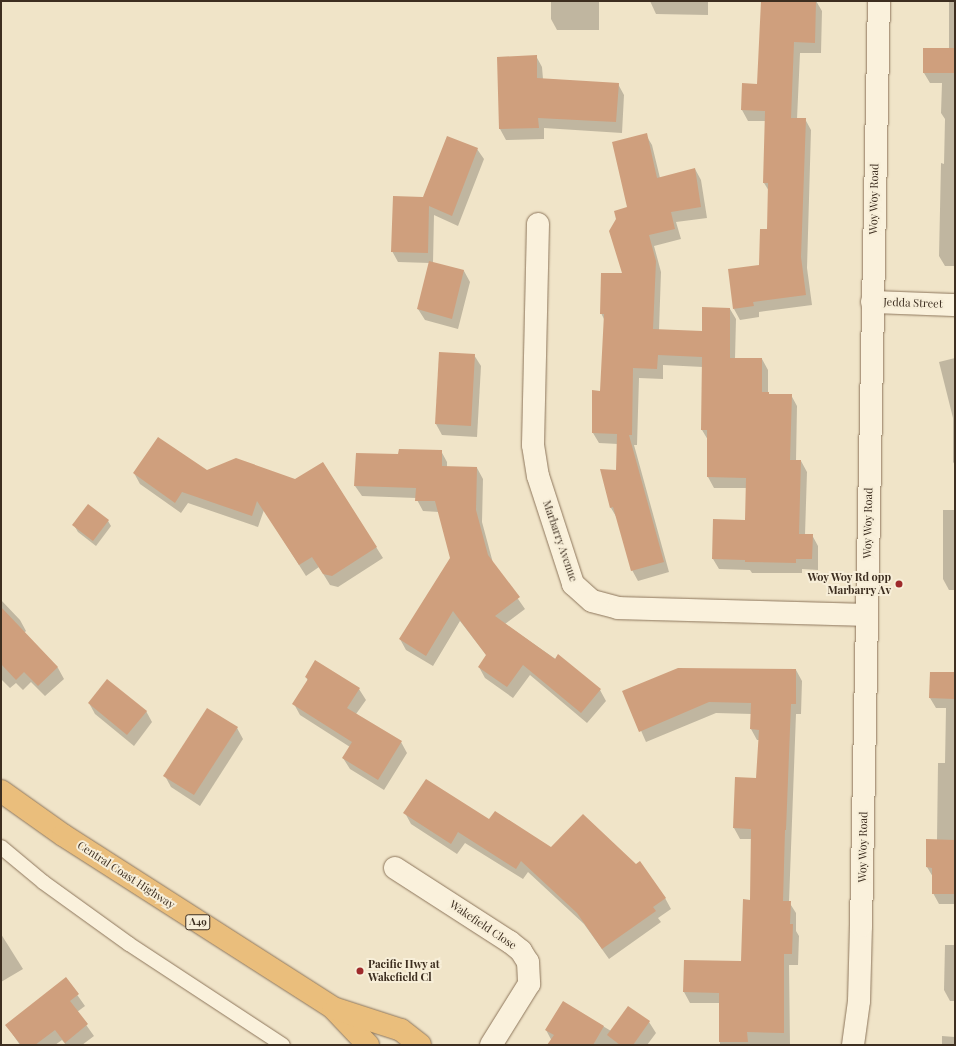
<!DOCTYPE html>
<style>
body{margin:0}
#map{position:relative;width:956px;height:1046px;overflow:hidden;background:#f0e4c8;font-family:"Playfair Display",serif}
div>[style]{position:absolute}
.shadow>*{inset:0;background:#0003}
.building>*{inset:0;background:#cf9f7d}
.roads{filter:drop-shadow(0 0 1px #8d765c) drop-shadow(0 0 1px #8d765c)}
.service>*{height:14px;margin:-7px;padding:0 7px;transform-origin:7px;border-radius:7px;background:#faf1dc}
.minor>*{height:22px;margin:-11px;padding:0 11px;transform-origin:11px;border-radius:11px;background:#faf1dc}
.secondary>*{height:22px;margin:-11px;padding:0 11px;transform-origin:11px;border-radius:11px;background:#faf1dc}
.trunk>*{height:22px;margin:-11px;padding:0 11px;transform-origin:11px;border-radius:11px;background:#eabe7c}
.dots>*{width:11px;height:11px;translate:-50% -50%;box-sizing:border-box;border:2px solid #f7eed8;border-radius:50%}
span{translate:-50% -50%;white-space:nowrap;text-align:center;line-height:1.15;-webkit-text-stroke:4px #f7eed8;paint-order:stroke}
.shield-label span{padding:1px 3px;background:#f7eed8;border:1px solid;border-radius:3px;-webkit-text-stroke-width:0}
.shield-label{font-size:10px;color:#3d2e20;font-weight:700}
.street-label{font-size:11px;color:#3d2e20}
.poi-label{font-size:11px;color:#3d2e20;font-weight:700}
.right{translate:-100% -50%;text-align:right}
.left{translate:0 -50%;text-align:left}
.frame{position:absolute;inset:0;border:2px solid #3d2e20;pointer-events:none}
</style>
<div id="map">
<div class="shadow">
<i style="clip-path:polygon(551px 1px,599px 1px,599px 30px,557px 30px,551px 19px)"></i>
<i style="clip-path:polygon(650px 1px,708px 1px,708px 15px,656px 14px)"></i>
<i style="clip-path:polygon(762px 1px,816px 1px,822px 11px,821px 53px,800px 53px,797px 119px,805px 119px,811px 130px,807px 268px,812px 305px,759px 312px,759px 317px,740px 320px,734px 309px,760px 266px,768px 230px,769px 191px,764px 183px,766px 121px,748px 121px,742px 110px,758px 85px)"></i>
<i style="clip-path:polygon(949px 1px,955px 1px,955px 266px,945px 266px,939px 256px,941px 163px,944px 164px,945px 119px,941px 113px,942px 83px,930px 83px,924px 73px,949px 49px)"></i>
<i style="clip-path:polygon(536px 56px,542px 67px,543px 79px,618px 84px,624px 95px,622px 133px,544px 128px,544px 139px,506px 140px,500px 129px,498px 58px)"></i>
<i style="clip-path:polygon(646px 135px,652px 145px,660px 178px,695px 169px,701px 180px,707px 218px,676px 222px,681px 239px,654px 246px,661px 272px,659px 330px,703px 332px,730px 309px,736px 319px,735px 359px,762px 359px,768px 370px,768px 392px,769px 395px,791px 395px,797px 406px,796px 461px,801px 461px,807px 472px,805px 535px,812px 535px,818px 546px,818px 570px,802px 569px,802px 573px,752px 573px,750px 570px,719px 569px,713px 559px,746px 521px,746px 488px,714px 488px,708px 477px,708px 440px,702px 430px,703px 367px,663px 365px,663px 379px,639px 378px,637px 445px,634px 445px,669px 572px,638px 581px,632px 570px,617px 518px,611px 508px,602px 470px,617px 471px,618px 444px,599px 443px,593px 433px,601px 392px,605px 321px,601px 313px,623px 274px,628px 208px)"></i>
<i style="clip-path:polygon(477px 149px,484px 159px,458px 226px,434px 215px,433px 263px,464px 271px,470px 282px,458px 329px,425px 320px,418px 309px,430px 263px,398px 262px,392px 251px,424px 198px)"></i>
<i style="clip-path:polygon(474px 355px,481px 366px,477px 437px,442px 435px,436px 424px)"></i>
<i style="clip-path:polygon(955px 358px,955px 465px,953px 462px,953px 418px,939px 362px)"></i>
<i style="clip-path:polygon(441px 451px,447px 462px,447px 467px,477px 468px,483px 479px,482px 522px,493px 563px,525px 609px,505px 624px,600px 690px,606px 701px,587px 723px,530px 675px,513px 698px,485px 678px,479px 667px,487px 656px,460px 621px,433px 666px,406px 650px,400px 639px,451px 558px,439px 512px,423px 511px,416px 498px,362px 496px,355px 486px,399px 455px)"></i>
<i style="clip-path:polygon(323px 463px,383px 558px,338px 587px,330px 585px,319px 567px,306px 576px,264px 510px,258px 527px,188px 503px,181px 513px,140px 484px,134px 473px,207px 472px,295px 481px)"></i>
<i style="clip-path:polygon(943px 510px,955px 510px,955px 590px,949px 590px,943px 579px)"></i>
<i style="clip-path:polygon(108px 521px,111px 526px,96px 546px,78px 532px,75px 527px)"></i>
<i style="clip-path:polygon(1px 600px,20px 620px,26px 631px,24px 633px,58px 668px,64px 679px,45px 696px,31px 682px,23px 690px,16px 683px,10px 688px,1px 679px)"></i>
<i style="clip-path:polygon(796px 670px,802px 681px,801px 714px,796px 714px,789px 902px,796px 913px,796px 931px,799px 936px,798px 965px,789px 965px,790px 1045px,720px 1045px,720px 1003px,690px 1003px,684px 992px,742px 962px,751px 901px,752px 839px,740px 839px,734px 828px,757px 779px,760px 740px,757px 740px,751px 729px,752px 714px,716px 713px,646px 742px,624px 692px)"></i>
<i style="clip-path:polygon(955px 673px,955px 904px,939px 904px,933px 893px,933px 877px,927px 867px,937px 840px,938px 763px,945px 763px,946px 708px,936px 708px,930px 698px)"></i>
<i style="clip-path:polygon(306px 677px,359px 689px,366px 700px,356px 714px,401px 742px,407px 753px,384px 790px,350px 769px,343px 758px,350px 747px,300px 715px,294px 704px,308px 681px)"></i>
<i style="clip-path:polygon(89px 703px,146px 711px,152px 722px,134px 746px,95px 714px)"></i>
<i style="clip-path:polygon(237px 728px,243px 739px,200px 806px,171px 787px,165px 776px)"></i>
<i style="clip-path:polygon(405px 813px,489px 821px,552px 848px,636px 865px,665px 898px,671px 909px,658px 918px,661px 922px,609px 959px,584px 924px,528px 872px,523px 879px,465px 843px,457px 854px,411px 824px)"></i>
<i style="clip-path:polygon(1px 934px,23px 969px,1px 982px)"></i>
<i style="clip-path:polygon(945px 945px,955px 945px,955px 1001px,950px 1001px,944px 990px)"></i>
<i style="clip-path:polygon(66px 979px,85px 1006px,77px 1012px,94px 1036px,82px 1045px,66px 1045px,62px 1040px,55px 1045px,20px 1045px,7px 1026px)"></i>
<i style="clip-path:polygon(563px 1002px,611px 1031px,628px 1007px,649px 1022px,656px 1033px,647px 1045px,554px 1045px,546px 1030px)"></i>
<i style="clip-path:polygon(942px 1036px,955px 1037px,955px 1045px,942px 1045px)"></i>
</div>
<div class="building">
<i style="clip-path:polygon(761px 1px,816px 1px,815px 43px,794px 42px,791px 118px,806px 118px,801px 257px,806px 295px,753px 302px,754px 306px,733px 309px,728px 269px,759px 265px,760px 229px,767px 229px,768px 183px,763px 183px,765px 111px,741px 110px,742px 83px,757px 84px)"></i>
<i style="clip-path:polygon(923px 48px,955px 48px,955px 73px,923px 73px)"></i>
<i style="clip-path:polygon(537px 55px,537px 78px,619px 83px,616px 122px,538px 118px,539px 128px,499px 129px,497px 57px)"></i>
<i style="clip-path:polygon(647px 133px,657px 178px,695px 168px,701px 207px,671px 212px,675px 229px,649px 235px,656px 261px,653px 329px,702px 331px,702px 307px,730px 308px,730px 358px,762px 358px,762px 392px,769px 392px,769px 394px,792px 394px,790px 460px,801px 460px,799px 534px,813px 534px,812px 559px,796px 559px,796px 563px,745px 562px,745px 560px,712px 559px,713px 519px,745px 520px,746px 478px,707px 477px,707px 430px,701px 430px,702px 357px,658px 355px,657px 369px,633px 368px,632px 435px,629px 435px,664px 562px,631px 571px,613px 507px,610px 508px,600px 469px,616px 470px,617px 434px,592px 433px,592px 390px,600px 391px,604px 314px,600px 314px,601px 273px,622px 273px,609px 231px,616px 219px,614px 211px,627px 207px,612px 142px)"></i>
<i style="clip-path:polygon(447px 136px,478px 148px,452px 216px,429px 206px,428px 253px,391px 252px,393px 196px,423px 197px)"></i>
<i style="clip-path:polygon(429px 261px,464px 270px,452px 319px,417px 309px)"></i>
<i style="clip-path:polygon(439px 352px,475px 354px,471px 426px,435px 424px)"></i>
<i style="clip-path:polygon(158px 437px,207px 470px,236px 458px,295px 479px,323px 462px,377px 547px,332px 576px,323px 574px,312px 557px,299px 565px,257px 501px,252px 516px,182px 492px,175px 503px,133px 473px)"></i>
<i style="clip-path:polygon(399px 449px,442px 450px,442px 466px,477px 467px,476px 510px,488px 555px,520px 597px,495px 616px,555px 659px,558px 654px,601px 689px,581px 713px,523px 665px,507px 687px,478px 667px,486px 655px,453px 611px,426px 656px,399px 639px,450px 558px,435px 501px,415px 501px,416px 488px,354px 486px,356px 453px,398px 454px)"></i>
<i style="clip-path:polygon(88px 504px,109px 520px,93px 541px,72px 525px)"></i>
<i style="clip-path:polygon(1px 607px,58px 667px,38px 686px,24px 672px,16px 680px,1px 664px)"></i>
<i style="clip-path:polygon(315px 660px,360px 688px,347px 708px,402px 741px,378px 780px,342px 758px,352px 742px,292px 704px,308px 679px,305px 677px)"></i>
<i style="clip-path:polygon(678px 668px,796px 669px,796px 704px,791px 704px,786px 830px,785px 830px,783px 901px,791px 901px,790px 924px,793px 924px,792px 954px,784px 954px,784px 1033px,747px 1032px,748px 1042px,719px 1042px,719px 993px,683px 992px,684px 960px,741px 961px,743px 899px,750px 900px,751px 829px,733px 828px,735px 777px,756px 778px,759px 730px,750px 729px,751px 703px,709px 702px,639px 732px,622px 691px)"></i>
<i style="clip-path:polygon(930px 672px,955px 672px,955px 699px,929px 698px)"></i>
<i style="clip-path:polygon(107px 679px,147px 711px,127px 735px,88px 703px)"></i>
<i style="clip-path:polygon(207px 708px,238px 727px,194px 795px,163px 776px)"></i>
<i style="clip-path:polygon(426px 779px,489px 819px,495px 811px,551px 847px,583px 814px,636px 864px,640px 861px,666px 898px,653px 907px,656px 911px,602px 949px,577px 913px,521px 861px,516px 869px,458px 832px,451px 844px,403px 813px)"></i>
<i style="clip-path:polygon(926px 839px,955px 840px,955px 894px,932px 894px,932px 868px,926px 867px)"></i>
<i style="clip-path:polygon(66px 977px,79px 994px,70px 1001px,88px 1024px,65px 1043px,55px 1030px,35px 1045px,21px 1045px,5px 1025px)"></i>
<i style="clip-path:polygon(563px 1001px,604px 1026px,593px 1045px,547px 1045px,554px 1035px,545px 1030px)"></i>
<i style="clip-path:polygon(628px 1006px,650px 1021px,633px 1045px,620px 1045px,607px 1035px)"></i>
</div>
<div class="roads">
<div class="service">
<i style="left:1px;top:847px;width:55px;rotate:39.8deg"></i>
<i style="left:43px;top:882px;width:106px;rotate:35.8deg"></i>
<i style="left:129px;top:944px;width:184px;rotate:33.3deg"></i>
</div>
<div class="minor">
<i style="left:538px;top:224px;width:221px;rotate:91.3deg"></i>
<i style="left:533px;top:445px;width:31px;rotate:81deg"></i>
<i style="left:538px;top:476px;width:114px;rotate:72deg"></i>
<i style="left:573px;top:584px;width:25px;rotate:42deg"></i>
<i style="left:592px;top:601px;width:27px;rotate:15deg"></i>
<i style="left:618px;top:608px;width:249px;rotate:1.6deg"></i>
<i style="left:872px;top:302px;width:83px;rotate:2.1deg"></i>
<i style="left:395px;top:868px;width:137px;rotate:32.8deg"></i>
<i style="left:510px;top:942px;width:14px;rotate:39deg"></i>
<i style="left:521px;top:951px;width:13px;rotate:58deg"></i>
<i style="left:528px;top:962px;width:22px;rotate:87deg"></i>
<i style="left:529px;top:984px;width:72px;rotate:121.9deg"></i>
</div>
<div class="secondary">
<i style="left:853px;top:1045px;width:44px;rotate:-82.2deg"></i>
<i style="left:859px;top:1001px;width:75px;rotate:-88.5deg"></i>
<i style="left:861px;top:926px;width:925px;rotate:-88.89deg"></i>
</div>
<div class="trunk">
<i style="left:1px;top:791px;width:76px;rotate:35.4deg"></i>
<i style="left:63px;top:835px;width:321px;rotate:32.6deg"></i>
<i style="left:333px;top:1008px;width:51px;rotate:46.6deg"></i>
<i style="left:336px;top:1009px;width:68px;rotate:17.9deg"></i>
<i style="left:401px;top:1030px;width:24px;rotate:38deg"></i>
</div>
</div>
<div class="dots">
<i style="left:899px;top:584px;background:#9e2a2b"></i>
<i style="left:360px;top:971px;background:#9e2a2b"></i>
</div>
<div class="shield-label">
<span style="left:198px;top:922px">A49</span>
</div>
<div class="street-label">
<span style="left:874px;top:199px;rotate:-89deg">Woy Woy Road</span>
<span style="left:913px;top:303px;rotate:2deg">Jedda Street</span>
<span style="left:868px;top:523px;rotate:-89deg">Woy Woy Road</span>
<span style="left:560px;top:541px;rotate:71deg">Marbarry Avenue</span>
<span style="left:863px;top:847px;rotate:-89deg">Woy Woy Road</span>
<span style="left:126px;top:875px;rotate:33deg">Central Coast Highway</span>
<span style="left:483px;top:925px;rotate:34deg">Wakefield Close</span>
</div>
<div class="poi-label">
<span class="right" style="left:891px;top:584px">Woy Woy Rd opp<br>Marbarry Av</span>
<span class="left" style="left:368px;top:971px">Pacific Hwy at<br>Wakefield Cl</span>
</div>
<div class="frame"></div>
</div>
